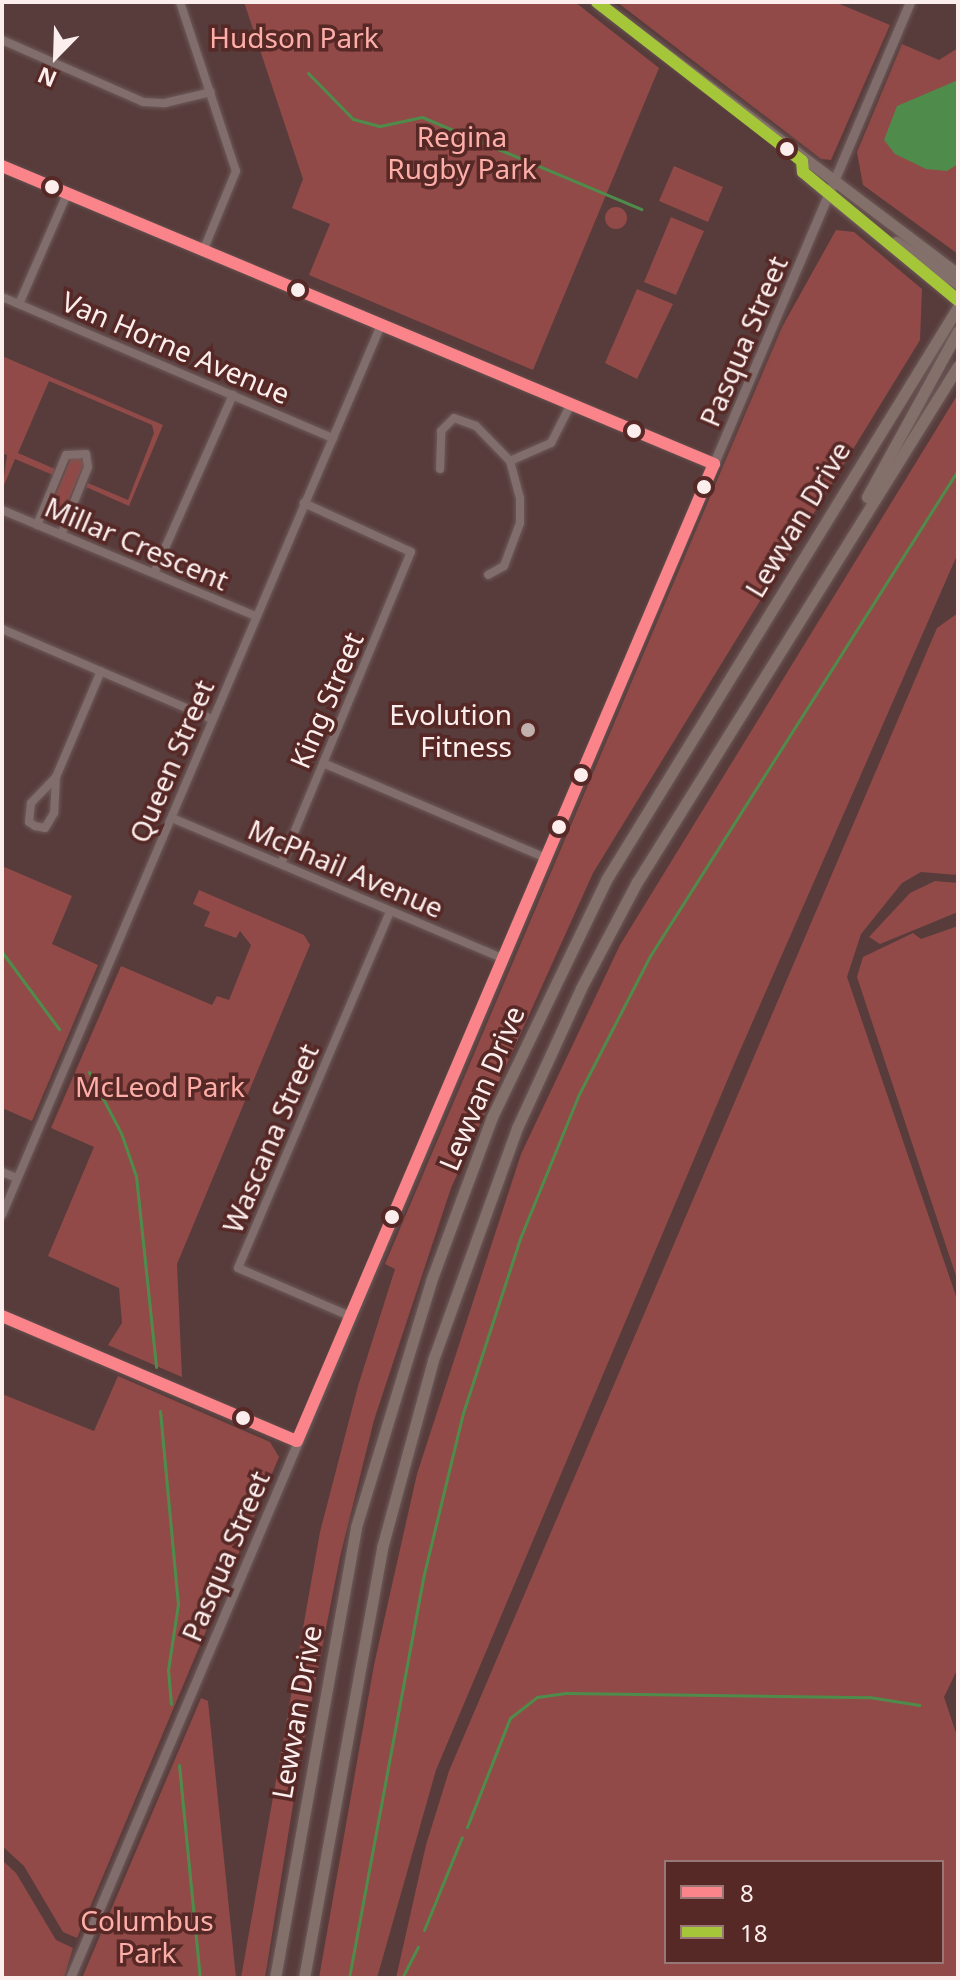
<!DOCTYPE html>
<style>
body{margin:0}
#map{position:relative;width:960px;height:1980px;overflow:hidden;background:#573c3b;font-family:"Noto Sans",sans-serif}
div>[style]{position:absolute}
.green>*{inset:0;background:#914a47}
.round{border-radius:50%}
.water>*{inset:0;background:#4f8c4c}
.stream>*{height:3px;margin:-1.5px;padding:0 1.5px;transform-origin:1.5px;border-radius:1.5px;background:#4f8c4c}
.roads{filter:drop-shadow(0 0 2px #6d5a59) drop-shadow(0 0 2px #6d5a59)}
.minor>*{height:8px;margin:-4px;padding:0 4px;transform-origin:4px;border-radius:4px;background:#816d6c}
.tertiary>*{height:9px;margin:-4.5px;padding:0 4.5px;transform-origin:4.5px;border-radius:4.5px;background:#816d6c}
.secondary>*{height:11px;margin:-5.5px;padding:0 5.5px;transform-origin:5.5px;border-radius:5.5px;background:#83706b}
.bus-1>*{height:12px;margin:-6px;padding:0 6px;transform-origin:6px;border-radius:6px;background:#fa8489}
.bus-2>*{height:12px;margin:-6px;padding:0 6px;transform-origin:6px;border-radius:6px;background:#a6c639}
.dots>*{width:22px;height:22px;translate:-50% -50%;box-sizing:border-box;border:4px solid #562826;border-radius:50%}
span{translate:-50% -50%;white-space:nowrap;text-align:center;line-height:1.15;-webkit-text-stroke:7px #562826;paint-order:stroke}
.park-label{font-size:28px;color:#fdaea8}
.street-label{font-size:28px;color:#fbeeed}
.poi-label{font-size:28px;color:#fbeeed}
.right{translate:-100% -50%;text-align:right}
.frame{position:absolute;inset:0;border:4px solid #fbeeed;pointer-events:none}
.legend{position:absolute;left:664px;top:1860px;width:280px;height:104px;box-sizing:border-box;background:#562826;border:2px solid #987776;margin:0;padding:10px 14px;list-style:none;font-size:24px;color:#fbeeed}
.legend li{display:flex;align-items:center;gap:16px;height:40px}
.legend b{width:40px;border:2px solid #987776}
.north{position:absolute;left:16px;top:16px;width:80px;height:80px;-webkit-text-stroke:6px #562826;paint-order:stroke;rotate:203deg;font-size:22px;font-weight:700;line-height:32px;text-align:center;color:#fbeeed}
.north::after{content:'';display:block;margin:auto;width:28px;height:36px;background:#fbeeed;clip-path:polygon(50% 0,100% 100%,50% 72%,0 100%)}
</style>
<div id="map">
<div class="green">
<i style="clip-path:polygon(244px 2px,575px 2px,659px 68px,533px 370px,309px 275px,330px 224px,292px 208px,303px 179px)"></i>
<i style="clip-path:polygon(617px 2px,835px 2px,890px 25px,831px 160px,821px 159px)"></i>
<i style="clip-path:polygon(902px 44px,939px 60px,958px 48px,958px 254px,863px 185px,857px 152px)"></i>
<i style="clip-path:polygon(674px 166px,723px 187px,708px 222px,659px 201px)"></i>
<i class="round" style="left:605px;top:207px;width:22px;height:22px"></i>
<i style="clip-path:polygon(671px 217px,704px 231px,676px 295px,644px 282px)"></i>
<i style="clip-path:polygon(836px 230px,854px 232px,922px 289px,920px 340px,593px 873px,451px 1188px,374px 1420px,340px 1557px,301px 1755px,265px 1978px,241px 1978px,320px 1532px,358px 1386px,395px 1269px,385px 1264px,782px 327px)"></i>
<i style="clip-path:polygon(637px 289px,673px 304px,637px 379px,605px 363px)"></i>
<i style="clip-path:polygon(2px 356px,163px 425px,129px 506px,86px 487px,88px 483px,128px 500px,154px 433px,152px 425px,49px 381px,18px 453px,55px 469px,53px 475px,15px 459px,2px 490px,7px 455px,2px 453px)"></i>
<i style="clip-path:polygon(958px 394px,958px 553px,735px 1062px,436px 1770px,377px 1978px,319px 1978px,374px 1665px,417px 1474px,521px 1154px,620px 945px)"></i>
<i style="clip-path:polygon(80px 456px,84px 464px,59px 523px,46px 518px,71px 458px)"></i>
<i style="clip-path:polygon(evenodd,958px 613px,958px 875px,921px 872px,902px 883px,861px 934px,847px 977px,958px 1302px,958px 1668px,944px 1697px,958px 1739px,958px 1978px,396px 1978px,426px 1845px,449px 1771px,937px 628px,958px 613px,666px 1862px,942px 1862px,942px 1962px,666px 1962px,666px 1862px)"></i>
<i style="clip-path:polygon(2px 866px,72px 896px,52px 944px,98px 965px,32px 1121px,2px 1108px)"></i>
<i style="clip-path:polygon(935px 881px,958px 883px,958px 912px,880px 944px,869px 937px,910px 893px)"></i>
<i style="clip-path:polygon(199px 890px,304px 935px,310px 945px,177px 1264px,182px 1377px,108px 1345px,122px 1323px,119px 1288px,48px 1256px,94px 1147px,51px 1128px,121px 966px,212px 1005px,217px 996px,229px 1000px,251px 945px,240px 931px,236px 938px,204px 926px,210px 912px,193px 904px)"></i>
<i style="clip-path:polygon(958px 926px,958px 1282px,857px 977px,863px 957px,913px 933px,921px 939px)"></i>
<i style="clip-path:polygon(118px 1376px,270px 1442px,279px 1457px,77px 1938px,63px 1932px,24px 1866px,2px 1846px,2px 1394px,94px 1431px)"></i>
<i style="clip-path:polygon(201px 1698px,208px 1701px,236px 1978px,82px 1978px)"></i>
<i style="clip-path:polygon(2px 1860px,16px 1873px,56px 1940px,73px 1948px,64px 1978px,2px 1978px)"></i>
</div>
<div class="water">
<i style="clip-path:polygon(958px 80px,958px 164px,947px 171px,926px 169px,895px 154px,884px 140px,897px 106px)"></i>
</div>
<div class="stream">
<i style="left:308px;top:73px;width:64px;rotate:45.6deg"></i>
<i style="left:353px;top:119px;width:28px;rotate:15deg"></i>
<i style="left:380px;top:126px;width:43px;rotate:-12.1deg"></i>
<i style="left:422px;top:117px;width:238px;rotate:22.8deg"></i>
<i style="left:2px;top:952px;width:96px;rotate:53.5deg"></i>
<i style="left:89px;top:1072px;width:69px;rotate:62.3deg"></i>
<i style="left:121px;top:1133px;width:46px;rotate:70.8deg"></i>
<i style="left:136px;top:1176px;width:192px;rotate:84deg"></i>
<i style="left:160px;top:1411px;width:194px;rotate:84.7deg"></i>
<i style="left:178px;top:1604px;width:67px;rotate:98.6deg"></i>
<i style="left:168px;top:1670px;width:34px;rotate:85deg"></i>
<i style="left:179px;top:1765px;width:214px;rotate:84.4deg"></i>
<i style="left:467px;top:1827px;width:117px;rotate:-68.5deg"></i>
<i style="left:510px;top:1718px;width:34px;rotate:-38deg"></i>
<i style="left:537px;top:1697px;width:29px;rotate:-8deg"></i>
<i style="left:566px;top:1693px;width:303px;rotate:0.8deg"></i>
<i style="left:869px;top:1697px;width:51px;rotate:9.1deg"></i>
<i style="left:424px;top:1930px;width:100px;rotate:-67.8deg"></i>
<i style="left:349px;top:1978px;width:411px;rotate:-79.5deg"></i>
<i style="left:424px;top:1574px;width:166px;rotate:-76.4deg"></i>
<i style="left:463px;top:1413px;width:186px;rotate:-71.9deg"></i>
<i style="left:521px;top:1236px;width:151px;rotate:-67.8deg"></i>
<i style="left:578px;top:1096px;width:157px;rotate:-62.8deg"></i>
<i style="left:650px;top:956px;width:575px;rotate:-57.64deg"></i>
<i style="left:402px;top:1978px;width:35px;rotate:-63deg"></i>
</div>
<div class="roads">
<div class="minor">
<i style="left:180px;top:2px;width:178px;rotate:71.7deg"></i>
<i style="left:236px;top:171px;width:87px;rotate:112.4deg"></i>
<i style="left:2px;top:40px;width:154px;rotate:23.7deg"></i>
<i style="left:143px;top:102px;width:22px;rotate:3deg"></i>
<i style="left:165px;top:103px;width:47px;rotate:-13.4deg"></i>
<i style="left:2px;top:297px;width:360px;rotate:23.1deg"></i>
<i style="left:19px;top:304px;width:120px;rotate:-66.4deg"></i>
<i style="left:510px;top:461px;width:45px;rotate:-23.7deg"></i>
<i style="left:551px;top:443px;width:44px;rotate:-62.9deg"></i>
<i style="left:440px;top:469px;width:38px;rotate:-88deg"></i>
<i style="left:441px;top:431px;width:18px;rotate:-45deg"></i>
<i style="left:454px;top:418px;width:23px;rotate:20deg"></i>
<i style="left:476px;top:426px;width:49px;rotate:45.8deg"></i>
<i style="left:510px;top:461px;width:38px;rotate:75deg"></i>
<i style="left:520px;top:498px;width:25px;rotate:90deg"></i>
<i style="left:520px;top:523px;width:46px;rotate:110.4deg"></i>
<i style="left:504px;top:566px;width:18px;rotate:151deg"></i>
<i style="left:2px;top:510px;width:275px;rotate:22.7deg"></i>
<i style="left:37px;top:525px;width:76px;rotate:-67.5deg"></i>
<i style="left:66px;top:455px;width:20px;rotate:-3deg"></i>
<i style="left:86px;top:454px;width:13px;rotate:81deg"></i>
<i style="left:88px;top:467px;width:73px;rotate:111.7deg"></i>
<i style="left:154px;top:573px;width:195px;rotate:-66.1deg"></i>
<i style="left:2px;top:629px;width:228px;rotate:23.2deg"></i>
<i style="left:323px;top:763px;width:242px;rotate:23.1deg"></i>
<i style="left:56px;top:777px;width:36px;rotate:93deg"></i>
<i style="left:54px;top:813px;width:17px;rotate:121deg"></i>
<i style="left:45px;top:828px;width:10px;rotate:-169deg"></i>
<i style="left:35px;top:826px;width:7px;rotate:-146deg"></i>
<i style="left:29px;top:822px;width:19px;rotate:-84deg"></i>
<i style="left:31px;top:803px;width:36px;rotate:-46deg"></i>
<i style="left:56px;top:777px;width:115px;rotate:-67deg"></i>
<i style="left:172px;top:818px;width:358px;rotate:23deg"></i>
<i style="left:281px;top:864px;width:338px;rotate:-67.4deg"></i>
<i style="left:411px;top:552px;width:118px;rotate:-155.4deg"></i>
<i style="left:2px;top:1172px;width:16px;rotate:22deg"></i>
<i style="left:2px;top:1215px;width:967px;rotate:-66.93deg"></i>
<i style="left:352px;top:1317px;width:124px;rotate:-156.7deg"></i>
<i style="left:238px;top:1268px;width:388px;rotate:-66.9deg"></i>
</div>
<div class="tertiary">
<i style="left:2px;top:166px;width:772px;rotate:22.71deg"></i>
<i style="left:2px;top:1316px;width:320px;rotate:23deg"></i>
<i style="left:70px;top:1978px;width:2147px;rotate:-66.97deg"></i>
</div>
<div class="secondary">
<i style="left:597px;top:2px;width:452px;rotate:37deg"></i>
<i style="left:802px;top:161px;width:11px;rotate:85deg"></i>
<i style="left:803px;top:172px;width:35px;rotate:41deg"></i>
<i style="left:829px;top:195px;width:166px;rotate:39.1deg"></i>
<i style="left:896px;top:242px;width:75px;rotate:34.1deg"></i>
<i style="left:867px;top:497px;width:189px;rotate:-61.3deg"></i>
<i style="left:275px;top:1978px;width:458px;rotate:-79.8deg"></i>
<i style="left:356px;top:1527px;width:257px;rotate:-73deg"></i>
<i style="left:431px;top:1281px;width:175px;rotate:-69.6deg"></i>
<i style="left:492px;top:1117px;width:263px;rotate:-64.3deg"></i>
<i style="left:606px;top:880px;width:672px;rotate:-58.44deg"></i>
<i style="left:304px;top:1978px;width:437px;rotate:-79.7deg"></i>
<i style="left:382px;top:1548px;width:195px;rotate:-74.8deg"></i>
<i style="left:433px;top:1360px;width:247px;rotate:-70.1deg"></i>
<i style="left:517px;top:1128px;width:154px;rotate:-65.4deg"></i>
<i style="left:581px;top:988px;width:120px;rotate:-62.2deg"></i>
<i style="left:637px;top:882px;width:608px;rotate:-58.11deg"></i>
</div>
</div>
<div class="bus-1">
<i style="left:2px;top:166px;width:772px;rotate:22.71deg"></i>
<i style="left:2px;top:1316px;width:320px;rotate:23deg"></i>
<i style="left:297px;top:1441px;width:1062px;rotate:-66.89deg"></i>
</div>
<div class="bus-2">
<i style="left:597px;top:2px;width:259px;rotate:37.8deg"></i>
<i style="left:802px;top:161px;width:11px;rotate:85deg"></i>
<i style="left:803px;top:172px;width:201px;rotate:39.6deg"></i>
</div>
<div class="dots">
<i style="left:787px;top:149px;background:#fbeeed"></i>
<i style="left:52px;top:187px;background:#fbeeed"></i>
<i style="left:298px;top:290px;background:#fbeeed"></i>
<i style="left:634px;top:431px;background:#fbeeed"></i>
<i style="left:704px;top:487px;background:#fbeeed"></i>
<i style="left:528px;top:730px;background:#c2b0af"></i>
<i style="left:581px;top:775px;background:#fbeeed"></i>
<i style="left:559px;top:827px;background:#fbeeed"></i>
<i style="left:392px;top:1217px;background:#fbeeed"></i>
<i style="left:243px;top:1418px;background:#fbeeed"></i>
</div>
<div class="park-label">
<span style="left:294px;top:37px">Hudson Park</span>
<span style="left:462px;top:152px">Regina<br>Rugby Park</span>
<span style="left:160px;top:1086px">McLeod Park</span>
<span style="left:147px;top:1936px">Columbus<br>Park</span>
</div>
<div class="street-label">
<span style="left:743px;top:341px;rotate:-67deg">Pasqua Street</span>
<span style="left:176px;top:347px;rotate:23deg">Van Horne Avenue</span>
<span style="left:797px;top:519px;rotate:-59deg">Lewvan Drive</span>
<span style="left:137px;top:543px;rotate:23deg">Millar Crescent</span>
<span style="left:326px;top:700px;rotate:-67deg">King Street</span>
<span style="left:171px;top:761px;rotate:-67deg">Queen Street</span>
<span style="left:346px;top:868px;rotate:23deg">McPhail Avenue</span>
<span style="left:481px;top:1088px;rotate:-67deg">Lewvan Drive</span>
<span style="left:270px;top:1138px;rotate:-67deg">Wascana Street</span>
<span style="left:225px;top:1556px;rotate:-67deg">Pasqua Street</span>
<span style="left:296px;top:1712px;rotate:-80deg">Lewvan Drive</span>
</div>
<div class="poi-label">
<span class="right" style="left:512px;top:730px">Evolution<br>Fitness</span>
</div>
<div class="frame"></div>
<ul class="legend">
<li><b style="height:10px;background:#fa8489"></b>8</li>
<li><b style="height:10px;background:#a6c639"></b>18</li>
</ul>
<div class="north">N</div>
</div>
